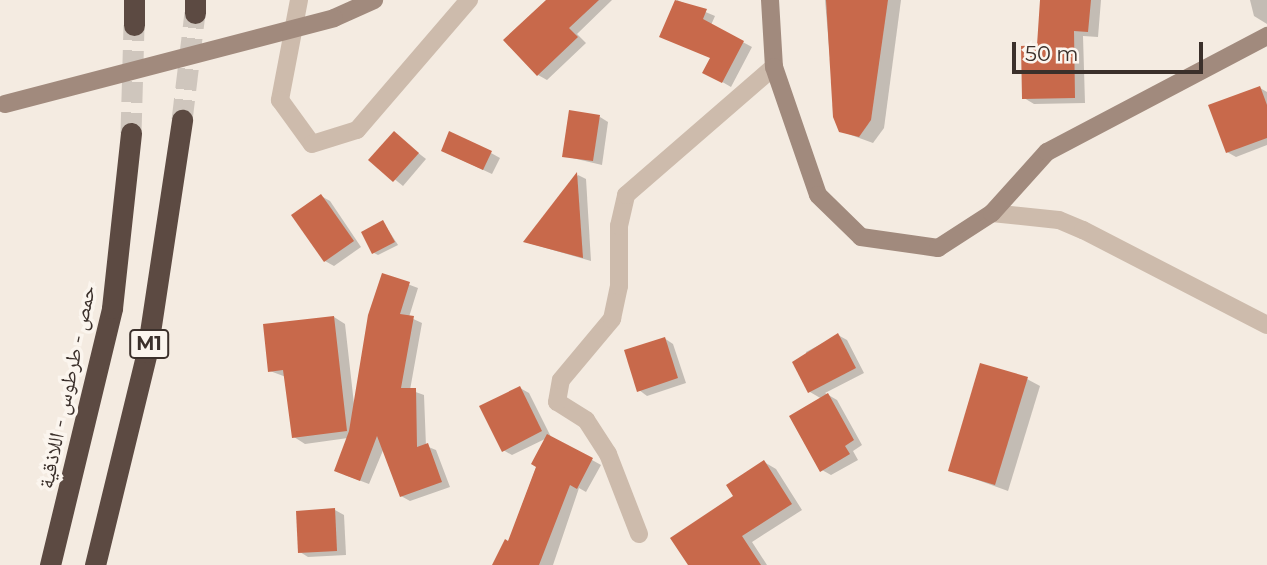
<!DOCTYPE html>
<meta charset="utf-8">
<style>
body{margin:0}
#map{position:relative;width:1267px;height:565px;overflow:hidden;background:#f4ebe1;font-family:Montserrat,"Noto Naskh Arabic",sans-serif}
div>[style]{position:absolute}
.shadow>*{inset:0;background:#0003}
.building>*{inset:0;background:#c8694b}
.motorway-tunnel>*{height:21px;margin-top:-10.5px;transform-origin:0;background:repeating-linear-gradient(90deg,#cfc6bd 0 21px,transparent 0 31px)}
.minor>*{height:18px;margin:-9px;padding:0 9px;transform-origin:9px;border-radius:9px;background:#cdbbac}
.secondary>*{height:18px;margin:-9px;padding:0 9px;transform-origin:9px;border-radius:9px;background:#a18a7d}
.motorway>*{height:21px;margin:-10.5px;padding:0 10.5px;transform-origin:10.5px;border-radius:10.5px;background:#5c4a42}
.secondary-bridge>*{height:18px;margin:-9px;padding:0 9px;transform-origin:9px;border-radius:9px;background:#a18a7d}
span{translate:-50% -50%;white-space:nowrap;text-align:center;line-height:1.15;-webkit-text-stroke:7px #fbf5ee;paint-order:stroke}
.shield-label span{padding:2px 5px;background:#fbf5ee;border:2px solid;border-radius:5px;-webkit-text-stroke-width:0}
.shield-label{font-size:19px;color:#3b302b;font-weight:700}
.street-label{font-size:21px;color:#3b302b}
.scale{position:absolute;left:1012px;top:42px;width:191px;height:32px;box-sizing:border-box;border:4px solid #3b302b;border-top:0;padding-left:9px;font-size:21px;line-height:24px;white-space:nowrap;color:#3b302b;-webkit-text-stroke:5px #fbf5ee;paint-order:stroke}
</style>
<div id="map">
<div class="shadow">
<i style="clip-path:polygon(548px 0,612px 0,577px 34px,586px 43px,547px 80px,538px 75px)"></i>
<i style="clip-path:polygon(677px 0,715px 16px,711px 25px,752px 47px,731px 87px,705px 72px,712px 58px,661px 36px)"></i>
<i style="clip-path:polygon(825px 0,901px 0,884px 128px,873px 143px,840px 131px,835px 117px)"></i>
<i style="clip-path:polygon(1042px 0,1101px 0,1098px 37px,1083px 36px,1085px 103px,1034px 104px,1024px 98px,1038px 47px)"></i>
<i style="clip-path:polygon(1250px 0,1267px 0,1267px 24px,1254px 16px)"></i>
<i style="clip-path:polygon(1260px 88px,1267px 92px,1267px 145px,1236px 157px,1227px 152px)"></i>
<i style="clip-path:polygon(600px 117px,608px 122px,602px 165px,564px 156px)"></i>
<i style="clip-path:polygon(394px 134px,426px 159px,403px 186px,371px 160px)"></i>
<i style="clip-path:polygon(491px 153px,500px 158px,492px 174px,451px 155px)"></i>
<i style="clip-path:polygon(578px 175px,586px 179px,591px 261px,525px 242px)"></i>
<i style="clip-path:polygon(321px 196px,330px 201px,361px 247px,334px 266px,325px 261px)"></i>
<i style="clip-path:polygon(383px 222px,398px 245px,378px 255px,374px 253px)"></i>
<i style="clip-path:polygon(383px 275px,418px 288px,409px 317px,422px 323px,410px 390px,424px 395px,426px 446px,436px 450px,450px 487px,410px 501px,401px 496px,384px 448px,369px 484px,345px 475px,348px 438px,305px 444px,294px 437px,286px 377px,270px 371px,334px 317px,345px 324px,354px 404px)"></i>
<i style="clip-path:polygon(838px 335px,847px 340px,864px 373px,825px 393px,837px 400px,862px 445px,853px 451px,858px 460px,831px 475px,822px 470px,822px 399px,810px 392px,806px 352px)"></i>
<i style="clip-path:polygon(664px 338px,673px 344px,686px 383px,647px 396px,639px 390px)"></i>
<i style="clip-path:polygon(1027px 379px,1040px 386px,1008px 491px,950px 470px)"></i>
<i style="clip-path:polygon(520px 388px,529px 393px,551px 437px,601px 465px,586px 492px,579px 488px,553px 565px,500px 565px,547px 438px,512px 455px,503px 450px)"></i>
<i style="clip-path:polygon(764px 462px,776px 469px,802px 510px,752px 542px,767px 565px,690px 565px,735px 496px)"></i>
<i style="clip-path:polygon(335px 510px,344px 515px,346px 555px,308px 557px,300px 552px)"></i>
</div>
<div class="building">
<i style="clip-path:polygon(546px 0,599px 0,569px 28px,578px 37px,537px 76px,503px 40px)"></i>
<i style="clip-path:polygon(675px 0,707px 9px,703px 19px,744px 41px,722px 83px,702px 73px,710px 58px,659px 37px)"></i>
<i style="clip-path:polygon(826px 0,888px 0,871px 120px,859px 137px,839px 132px,833px 117px)"></i>
<i style="clip-path:polygon(1040px 0,1091px 0,1088px 32px,1074px 31px,1075px 98px,1022px 99px,1021px 46px,1037px 45px)"></i>
<i style="clip-path:polygon(1260px 86px,1267px 105px,1267px 138px,1226px 153px,1208px 105px)"></i>
<i style="clip-path:polygon(569px 110px,600px 115px,593px 161px,562px 157px)"></i>
<i style="clip-path:polygon(394px 131px,419px 153px,393px 182px,368px 160px)"></i>
<i style="clip-path:polygon(449px 131px,492px 151px,483px 170px,441px 151px)"></i>
<i style="clip-path:polygon(577px 172px,583px 258px,523px 242px)"></i>
<i style="clip-path:polygon(321px 194px,354px 241px,324px 262px,291px 215px)"></i>
<i style="clip-path:polygon(383px 220px,395px 242px,372px 254px,361px 232px)"></i>
<i style="clip-path:polygon(382px 273px,410px 282px,400px 314px,414px 316px,401px 388px,416px 388px,417px 447px,428px 443px,442px 482px,400px 497px,377px 436px,360px 481px,334px 471px,349px 431px,368px 315px)"></i>
<i style="clip-path:polygon(334px 316px,347px 431px,292px 438px,283px 370px,268px 372px,263px 324px)"></i>
<i style="clip-path:polygon(838px 333px,856px 368px,808px 393px,792px 362px)"></i>
<i style="clip-path:polygon(665px 337px,678px 378px,637px 392px,624px 350px)"></i>
<i style="clip-path:polygon(980px 363px,1028px 377px,995px 485px,948px 471px)"></i>
<i style="clip-path:polygon(520px 386px,542px 431px,502px 452px,479px 406px)"></i>
<i style="clip-path:polygon(828px 393px,854px 440px,845px 446px,850px 454px,820px 472px,789px 416px)"></i>
<i style="clip-path:polygon(547px 434px,593px 458px,577px 489px,570px 485px,539px 565px,492px 565px,505px 539px,508px 541px,536px 467px,531px 464px)"></i>
<i style="clip-path:polygon(764px 460px,792px 504px,742px 536px,761px 565px,688px 565px,670px 538px,733px 496px,726px 485px)"></i>
<i style="clip-path:polygon(335px 508px,337px 551px,298px 553px,296px 511px)"></i>
</div>
<div class="motorway-tunnel">
<i style="left:182px;top:120px;width:108px;rotate:-83.1deg"></i>
<i style="left:131px;top:133px;width:108px;rotate:-88.4deg"></i>
</div>
<div class="minor">
<i style="left:299px;top:0;width:102px;rotate:100.8deg"></i>
<i style="left:280px;top:100px;width:54px;rotate:54deg"></i>
<i style="left:312px;top:144px;width:47px;rotate:-17.3deg"></i>
<i style="left:357px;top:130px;width:172px;rotate:-49.3deg"></i>
<i style="left:992px;top:213px;width:67px;rotate:6deg"></i>
<i style="left:1059px;top:220px;width:26px;rotate:23deg"></i>
<i style="left:1083px;top:230px;width:207px;rotate:27.3deg"></i>
<i style="left:639px;top:534px;width:86px;rotate:-111.2deg"></i>
<i style="left:608px;top:454px;width:40px;rotate:-122.9deg"></i>
<i style="left:586px;top:420px;width:34px;rotate:-148deg"></i>
<i style="left:557px;top:402px;width:22px;rotate:-80deg"></i>
<i style="left:561px;top:380px;width:80px;rotate:-50.1deg"></i>
<i style="left:612px;top:319px;width:34px;rotate:-78deg"></i>
<i style="left:619px;top:286px;width:60px;rotate:-90deg"></i>
<i style="left:619px;top:226px;width:32px;rotate:-77deg"></i>
<i style="left:626px;top:195px;width:196px;rotate:-40.9deg"></i>
</div>
<div class="secondary">
<i style="left:770px;top:0;width:67px;rotate:86.6deg"></i>
<i style="left:774px;top:67px;width:135px;rotate:71deg"></i>
<i style="left:818px;top:195px;width:60px;rotate:44.3deg"></i>
<i style="left:861px;top:237px;width:78px;rotate:8.1deg"></i>
<i style="left:938px;top:248px;width:64px;rotate:-32.9deg"></i>
<i style="left:992px;top:213px;width:82px;rotate:-48deg"></i>
<i style="left:1047px;top:152px;width:249px;rotate:-27.8deg"></i>
<i style="left:334px;top:18px;width:44px;rotate:-24.2deg"></i>
</div>
<div class="motorway">
<i style="left:134px;top:0;width:25px;rotate:90deg"></i>
<i style="left:195px;top:13px;width:13px;rotate:-90deg"></i>
<i style="left:50px;top:565px;width:264px;rotate:-76.4deg"></i>
<i style="left:112px;top:308px;width:176px;rotate:-83.8deg"></i>
<i style="left:95px;top:565px;width:219px;rotate:-76.3deg"></i>
<i style="left:147px;top:352px;width:235px;rotate:-81.4deg"></i>
</div>
<div class="secondary-bridge">
<i style="left:5px;top:104px;width:340px;rotate:-14.6deg"></i>
</div>
<div class="shield-label">
<span style="left:149px;top:344px">M1</span>
</div>
<div class="street-label">
<span style="left:67px;top:387px;rotate:-78deg">حمص - طرطوس - اللاذقية</span>
</div>
<div class="scale">50 m</div>
</div>
